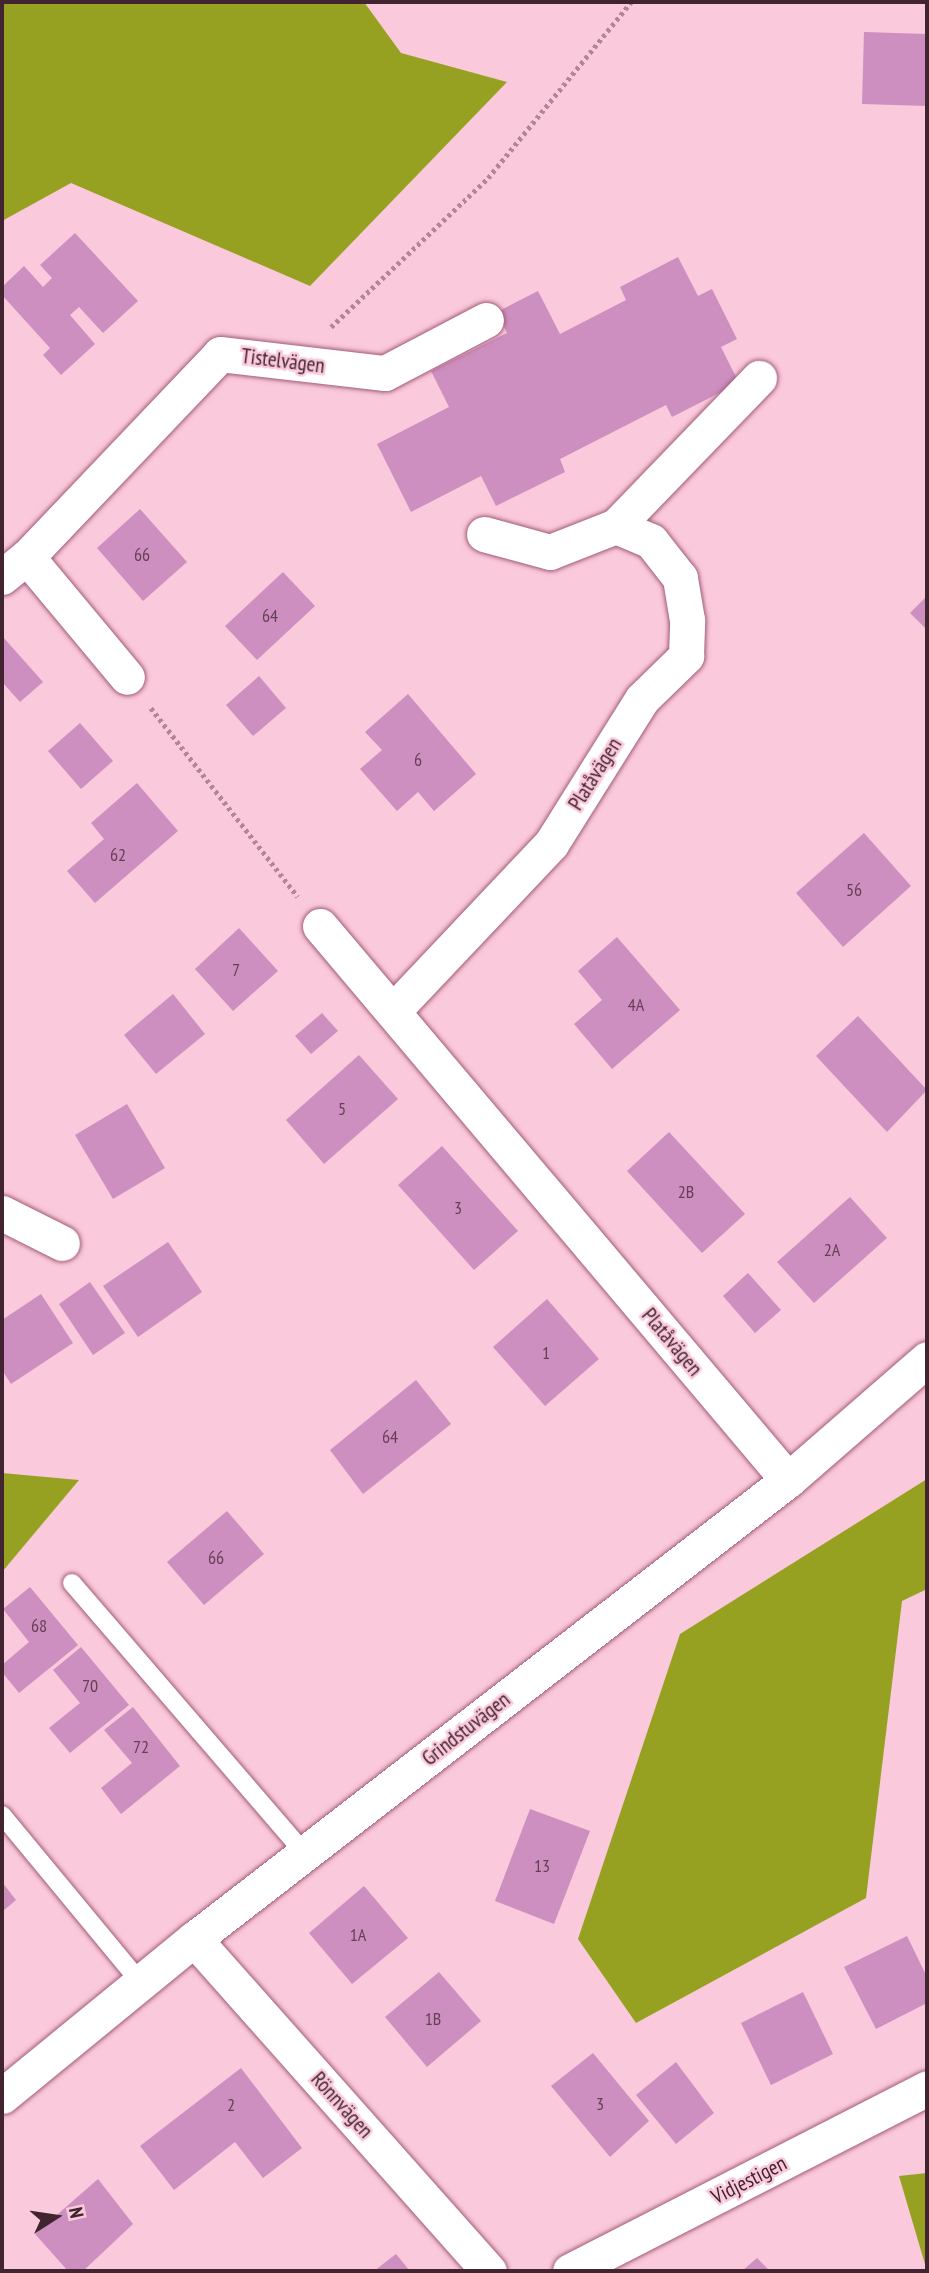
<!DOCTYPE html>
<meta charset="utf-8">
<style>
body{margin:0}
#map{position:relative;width:929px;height:2273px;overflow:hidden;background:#fac9db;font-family:"PT Sans Narrow",sans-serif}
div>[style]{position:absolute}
.forest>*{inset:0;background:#97a121}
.building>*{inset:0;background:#cd8fc0}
.path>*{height:4.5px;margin-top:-2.25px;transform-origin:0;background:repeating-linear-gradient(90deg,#b18797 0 3.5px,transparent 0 7px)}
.roads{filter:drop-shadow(0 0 2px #a25b78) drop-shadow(0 0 2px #a25b78)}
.lane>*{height:18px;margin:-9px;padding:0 9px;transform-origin:9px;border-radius:9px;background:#fff}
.street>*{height:35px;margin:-17.5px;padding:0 17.5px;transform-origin:17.5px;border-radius:17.5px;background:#fff}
span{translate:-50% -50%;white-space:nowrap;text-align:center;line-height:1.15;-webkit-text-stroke:5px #fac9db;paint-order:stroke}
.number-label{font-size:18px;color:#653f54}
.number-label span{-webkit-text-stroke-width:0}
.street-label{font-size:21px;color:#422430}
.frame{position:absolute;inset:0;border:4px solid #422430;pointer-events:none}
.north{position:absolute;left:21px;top:2182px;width:70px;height:70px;-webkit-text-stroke:5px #fac9db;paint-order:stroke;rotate:78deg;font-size:19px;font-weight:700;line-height:28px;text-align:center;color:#422430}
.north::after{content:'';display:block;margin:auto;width:24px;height:32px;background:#422430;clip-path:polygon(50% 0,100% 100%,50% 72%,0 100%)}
</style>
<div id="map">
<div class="forest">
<i style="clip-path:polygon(2px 2px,364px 2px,401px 53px,507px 82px,310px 286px,71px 183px,2px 221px)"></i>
<i style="clip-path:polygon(2px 1473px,79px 1480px,2px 1572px)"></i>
<i style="clip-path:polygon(927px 1479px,927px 1589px,902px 1601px,866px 1898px,636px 2023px,578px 1939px,680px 1634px)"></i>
<i style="clip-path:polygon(927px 2173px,927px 2271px,899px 2176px)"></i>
</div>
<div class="building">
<i style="clip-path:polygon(864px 32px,927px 34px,927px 106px,862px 104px)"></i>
<i style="clip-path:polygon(75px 233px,138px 301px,103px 333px,79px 307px,70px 315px,95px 344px,61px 375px,43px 355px,50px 348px,2px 295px,2px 287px,24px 266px,43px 287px,52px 278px,40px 265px)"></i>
<i style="clip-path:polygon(678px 257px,698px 296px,712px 289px,737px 339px,721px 347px,739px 383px,672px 417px,666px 405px,560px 459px,565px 472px,496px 506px,481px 476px,411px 512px,377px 444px,449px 407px,431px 371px,507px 333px,497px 312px,538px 291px,560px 334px,626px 300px,620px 287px)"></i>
<i style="clip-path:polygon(140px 509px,187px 562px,143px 601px,97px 548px)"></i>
<i style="clip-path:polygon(283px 572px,315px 606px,257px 660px,225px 626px)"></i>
<i style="clip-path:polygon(927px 596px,927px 630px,910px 613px)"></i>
<i style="clip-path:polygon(3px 637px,43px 682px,20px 702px,2px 682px)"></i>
<i style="clip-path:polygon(259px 676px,286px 708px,253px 736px,226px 705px)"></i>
<i style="clip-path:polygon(408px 694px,476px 774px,434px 811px,418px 792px,397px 811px,360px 769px,382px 750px,365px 732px)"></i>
<i style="clip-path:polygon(80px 723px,113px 761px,81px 789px,48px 751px)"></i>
<i style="clip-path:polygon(137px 783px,178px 831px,95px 903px,67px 871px,104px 839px,91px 823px)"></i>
<i style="clip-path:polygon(864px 833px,911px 886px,843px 947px,796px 893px)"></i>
<i style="clip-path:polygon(239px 928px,278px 971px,233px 1011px,195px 969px)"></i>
<i style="clip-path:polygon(617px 937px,680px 1010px,612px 1069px,574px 1024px,602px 1000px,578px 971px)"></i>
<i style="clip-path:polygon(173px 994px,205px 1034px,156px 1074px,124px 1035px)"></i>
<i style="clip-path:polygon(322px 1013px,338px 1031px,311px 1054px,295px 1036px)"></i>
<i style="clip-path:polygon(858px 1016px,927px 1090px,887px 1132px,816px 1056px)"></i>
<i style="clip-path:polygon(359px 1055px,398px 1099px,324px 1164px,286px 1120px)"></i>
<i style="clip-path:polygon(127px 1104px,165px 1168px,113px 1199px,75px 1135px)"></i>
<i style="clip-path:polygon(669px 1132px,745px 1214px,702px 1253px,627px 1171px)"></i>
<i style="clip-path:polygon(442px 1146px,518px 1231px,474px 1270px,398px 1185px)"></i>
<i style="clip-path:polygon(850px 1197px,887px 1238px,814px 1303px,777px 1262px)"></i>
<i style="clip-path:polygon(168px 1242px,202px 1292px,138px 1337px,103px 1286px)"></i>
<i style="clip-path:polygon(748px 1273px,781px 1310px,755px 1333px,723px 1296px)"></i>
<i style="clip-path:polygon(90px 1282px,125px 1333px,93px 1355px,59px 1304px)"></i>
<i style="clip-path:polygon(41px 1294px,73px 1343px,11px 1384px,2px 1370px,2px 1320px)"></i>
<i style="clip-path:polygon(547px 1299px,599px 1359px,545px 1406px,493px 1347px)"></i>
<i style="clip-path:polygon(416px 1380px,451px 1424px,363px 1494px,330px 1450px)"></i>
<i style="clip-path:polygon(227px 1511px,264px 1554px,204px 1605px,167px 1562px)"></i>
<i style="clip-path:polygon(30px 1587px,78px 1645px,19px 1693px,2px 1672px,2px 1665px,29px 1642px,3px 1609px)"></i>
<i style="clip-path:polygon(81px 1647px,129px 1705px,70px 1753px,49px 1728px,80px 1703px,53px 1670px)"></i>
<i style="clip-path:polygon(133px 1707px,180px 1766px,121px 1814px,101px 1788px,132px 1763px,104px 1730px)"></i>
<i style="clip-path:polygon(530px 1809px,590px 1831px,554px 1924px,495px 1901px)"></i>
<i style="clip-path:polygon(2px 1882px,16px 1900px,2px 1912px)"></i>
<i style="clip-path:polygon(364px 1886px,408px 1938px,352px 1984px,309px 1933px)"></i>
<i style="clip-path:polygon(907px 1936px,927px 1977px,927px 2003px,876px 2029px,844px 1967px)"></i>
<i style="clip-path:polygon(439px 1972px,481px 2021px,427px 2067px,385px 2017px)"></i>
<i style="clip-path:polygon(803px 1992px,833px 2054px,771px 2085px,741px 2023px)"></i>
<i style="clip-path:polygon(593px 2053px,649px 2121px,610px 2157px,551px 2086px)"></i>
<i style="clip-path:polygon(676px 2062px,714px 2113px,676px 2144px,636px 2095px)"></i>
<i style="clip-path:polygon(241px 2068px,302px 2148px,263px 2178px,235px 2142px,174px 2190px,140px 2146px)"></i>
<i style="clip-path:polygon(98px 2179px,133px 2224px,83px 2271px,68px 2271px,35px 2234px)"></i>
<i style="clip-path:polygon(396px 2254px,410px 2271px,374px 2271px)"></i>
<i style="clip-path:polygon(757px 2258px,770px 2271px,742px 2271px)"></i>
</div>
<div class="path">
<i style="left:331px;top:327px;width:216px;rotate:-43.5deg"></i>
<i style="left:488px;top:178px;width:227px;rotate:-50.9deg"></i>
<i style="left:151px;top:708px;width:239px;rotate:52.1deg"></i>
</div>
<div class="roads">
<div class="lane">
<i style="left:72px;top:1583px;width:357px;rotate:49.3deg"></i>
<i style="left:2px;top:1815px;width:218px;rotate:50.4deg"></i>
</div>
<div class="street">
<i style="left:484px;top:534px;width:68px;rotate:15.3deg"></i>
<i style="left:550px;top:552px;width:71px;rotate:-21.5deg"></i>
<i style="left:616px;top:526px;width:206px;rotate:-46deg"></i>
<i style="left:27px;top:557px;width:156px;rotate:50.2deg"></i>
<i style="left:2px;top:577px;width:32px;rotate:-39deg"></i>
<i style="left:27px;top:557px;width:280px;rotate:-46.4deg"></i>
<i style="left:220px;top:354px;width:166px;rotate:6.6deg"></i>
<i style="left:385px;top:373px;width:114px;rotate:-27.7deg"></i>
<i style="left:320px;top:926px;width:725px;rotate:49.81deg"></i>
<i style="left:393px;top:1011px;width:230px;rotate:-46.6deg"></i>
<i style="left:551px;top:844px;width:171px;rotate:-57.9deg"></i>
<i style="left:642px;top:699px;width:62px;rotate:-44.3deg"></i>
<i style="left:686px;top:656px;width:36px;rotate:-88deg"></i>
<i style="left:687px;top:620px;width:43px;rotate:-99.5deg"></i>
<i style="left:680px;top:578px;width:47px;rotate:-128.1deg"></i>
<i style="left:651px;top:541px;width:38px;rotate:-157deg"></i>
<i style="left:2px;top:1213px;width:67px;rotate:26.6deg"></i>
<i style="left:194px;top:1939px;width:444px;rotate:48.4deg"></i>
<i style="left:2px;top:2096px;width:248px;rotate:-39.3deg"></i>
<i style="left:194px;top:1939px;width:751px;rotate:-37.69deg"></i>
<i style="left:788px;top:1480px;width:184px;rotate:-41deg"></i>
<i style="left:570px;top:2271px;width:401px;rotate:-27.1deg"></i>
</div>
</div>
<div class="number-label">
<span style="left:142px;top:555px">66</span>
<span style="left:270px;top:616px">64</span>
<span style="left:418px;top:760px">6</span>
<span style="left:118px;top:855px">62</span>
<span style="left:854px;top:890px">56</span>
<span style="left:236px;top:970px">7</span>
<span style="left:636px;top:1005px">4A</span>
<span style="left:342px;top:1109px">5</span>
<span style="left:686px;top:1192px">2B</span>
<span style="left:458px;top:1208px">3</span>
<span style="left:832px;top:1250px">2A</span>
<span style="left:546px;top:1353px">1</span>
<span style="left:390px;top:1437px">64</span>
<span style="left:216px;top:1558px">66</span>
<span style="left:39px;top:1626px">68</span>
<span style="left:90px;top:1686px">70</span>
<span style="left:141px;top:1747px">72</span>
<span style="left:542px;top:1866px">13</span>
<span style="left:358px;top:1935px">1A</span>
<span style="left:433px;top:2019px">1B</span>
<span style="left:600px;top:2104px">3</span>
<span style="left:231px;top:2105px">2</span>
</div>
<div class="street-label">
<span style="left:283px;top:361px;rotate:7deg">Tistelvägen</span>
<span style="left:595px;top:774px;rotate:-58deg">Platåvägen</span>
<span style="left:672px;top:1342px;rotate:50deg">Platåvägen</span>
<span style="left:466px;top:1729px;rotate:-38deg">Grindstuvägen</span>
<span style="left:342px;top:2105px;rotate:48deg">Rönnvägen</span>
<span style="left:749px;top:2180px;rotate:-27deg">Vidjestigen</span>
</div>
<div class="frame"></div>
<div class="north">N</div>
</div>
